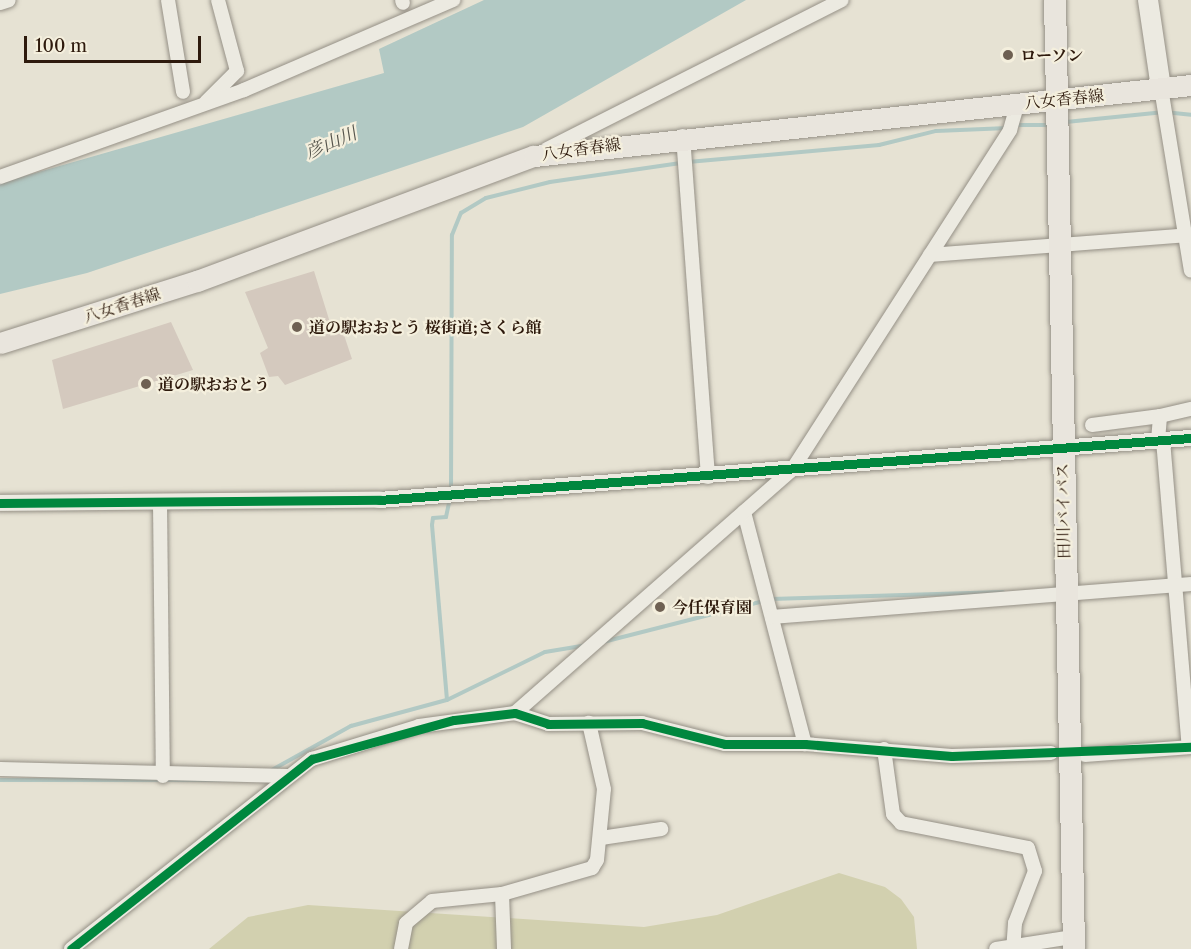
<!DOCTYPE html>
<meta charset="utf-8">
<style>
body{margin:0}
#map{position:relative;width:1191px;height:949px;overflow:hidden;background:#e6e2d3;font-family:"Libre Caslon Text","Noto Serif JP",serif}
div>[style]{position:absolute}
.green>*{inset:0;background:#d2d0af}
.water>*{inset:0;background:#b2c9c4}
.stream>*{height:4px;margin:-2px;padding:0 2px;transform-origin:2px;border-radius:2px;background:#b2c9c4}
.building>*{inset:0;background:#d4c9be}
.roads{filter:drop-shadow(0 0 2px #959086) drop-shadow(0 0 2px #959086)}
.minor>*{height:14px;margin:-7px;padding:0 7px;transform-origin:7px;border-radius:7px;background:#eceae1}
.tertiary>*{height:16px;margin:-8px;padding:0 8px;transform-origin:8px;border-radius:8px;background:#eceae1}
.secondary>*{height:20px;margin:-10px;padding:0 10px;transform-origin:10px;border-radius:10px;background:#eceae1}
.primary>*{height:21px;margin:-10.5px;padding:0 10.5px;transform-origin:10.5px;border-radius:10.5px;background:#e9e5dd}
.trunk>*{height:22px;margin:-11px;padding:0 11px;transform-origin:11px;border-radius:11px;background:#e9e5dd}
.cycleway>*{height:9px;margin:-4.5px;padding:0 4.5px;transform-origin:4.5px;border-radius:4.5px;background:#00873e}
.dots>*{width:16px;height:16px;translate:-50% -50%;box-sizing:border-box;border:3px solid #f4efdd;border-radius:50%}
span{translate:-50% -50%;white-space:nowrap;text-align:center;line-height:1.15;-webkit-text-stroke:4.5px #f4efdd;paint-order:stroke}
.poi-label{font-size:16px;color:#2e1a0d;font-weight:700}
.left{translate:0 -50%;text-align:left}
.street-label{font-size:16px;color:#2e1a0d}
.water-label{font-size:18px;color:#54534b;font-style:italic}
.scale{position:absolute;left:24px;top:36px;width:177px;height:27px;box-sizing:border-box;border:3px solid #2e1a0d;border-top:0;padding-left:8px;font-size:18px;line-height:21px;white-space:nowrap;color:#2e1a0d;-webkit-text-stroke:4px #f4efdd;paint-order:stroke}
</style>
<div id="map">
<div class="green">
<i style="clip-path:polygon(839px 873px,885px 887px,901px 899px,914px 917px,917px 949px,209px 949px,248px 917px,308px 905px,644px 927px,717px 915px)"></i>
</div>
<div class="water">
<i style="clip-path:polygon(484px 0,746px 0,523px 127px,87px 273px,0 294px,0 183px,384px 73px,379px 49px)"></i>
</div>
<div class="stream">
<i style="left:1066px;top:122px;width:99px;rotate:-5.8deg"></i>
<i style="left:1164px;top:112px;width:27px;rotate:6deg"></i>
<i style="left:1015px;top:125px;width:35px"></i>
<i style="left:688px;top:162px;width:192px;rotate:-5.1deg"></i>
<i style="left:879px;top:145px;width:59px;rotate:-13.8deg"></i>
<i style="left:936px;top:131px;width:72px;rotate:-2.4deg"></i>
<i style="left:451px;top:491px;width:256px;rotate:-89.8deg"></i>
<i style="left:452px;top:235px;width:24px;rotate:-68deg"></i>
<i style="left:461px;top:213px;width:29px;rotate:-31deg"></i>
<i style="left:486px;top:198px;width:66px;rotate:-14deg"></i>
<i style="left:550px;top:182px;width:132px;rotate:-8.3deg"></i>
<i style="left:771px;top:599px;width:232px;rotate:-1.7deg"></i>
<i style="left:603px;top:642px;width:166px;rotate:-14.3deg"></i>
<i style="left:447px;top:700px;width:176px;rotate:-94.9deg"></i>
<i style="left:432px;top:525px;width:7px;rotate:-82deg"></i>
<i style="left:433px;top:518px;width:13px;rotate:-4deg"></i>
<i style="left:446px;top:517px;width:19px;rotate:-78deg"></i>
<i style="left:270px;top:771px;width:93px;rotate:-29.1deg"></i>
<i style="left:351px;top:726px;width:99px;rotate:-15.2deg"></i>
<i style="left:447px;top:700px;width:109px;rotate:-26.1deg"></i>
<i style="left:545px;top:652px;width:43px;rotate:-9.5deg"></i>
<i style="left:0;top:780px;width:257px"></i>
</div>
<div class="building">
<i style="clip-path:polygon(314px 271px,332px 329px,341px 326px,352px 359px,285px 385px,278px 376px,269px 377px,260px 353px,268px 348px,245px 292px)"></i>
<i style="clip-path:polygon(171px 322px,193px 370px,63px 409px,52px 360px)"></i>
</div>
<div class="roads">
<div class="minor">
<i style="left:168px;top:0;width:93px;rotate:80.7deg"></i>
<i style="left:402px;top:0;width:3px;rotate:72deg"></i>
<i style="left:0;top:3px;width:9px;rotate:-18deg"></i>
<i style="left:1161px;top:88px;width:185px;rotate:80.7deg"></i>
<i style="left:206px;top:102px;width:44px;rotate:-45deg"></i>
<i style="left:237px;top:71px;width:73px;rotate:-105deg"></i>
<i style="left:683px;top:136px;width:342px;rotate:85.8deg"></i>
<i style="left:547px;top:149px;width:330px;rotate:-26.8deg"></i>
<i style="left:0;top:177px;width:259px;rotate:-19.6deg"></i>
<i style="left:244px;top:90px;width:228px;rotate:-23.3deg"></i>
<i style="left:930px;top:255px;width:262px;rotate:-4.4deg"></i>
<i style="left:1092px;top:425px;width:69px;rotate:-7.5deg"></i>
<i style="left:1158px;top:440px;width:24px;rotate:-85deg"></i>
<i style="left:1160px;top:416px;width:32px;rotate:-13deg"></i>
<i style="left:1163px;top:440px;width:308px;rotate:85.2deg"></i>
<i style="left:160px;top:502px;width:274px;rotate:89.4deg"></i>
<i style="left:744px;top:512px;width:240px;rotate:75.3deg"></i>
<i style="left:772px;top:617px;width:420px;rotate:-4.5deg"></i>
<i style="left:515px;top:713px;width:368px;rotate:-41.3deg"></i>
<i style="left:792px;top:470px;width:404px;rotate:-57.3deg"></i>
<i style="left:1010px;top:130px;width:26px;rotate:-74deg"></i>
<i style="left:884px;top:749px;width:66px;rotate:82.1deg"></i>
<i style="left:893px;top:814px;width:12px;rotate:48deg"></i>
<i style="left:901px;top:823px;width:129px;rotate:11.1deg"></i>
<i style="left:1028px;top:848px;width:24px;rotate:73deg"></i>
<i style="left:1035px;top:871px;width:56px;rotate:111deg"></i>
<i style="left:1015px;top:923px;width:26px;rotate:94deg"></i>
<i style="left:1085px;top:755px;width:106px;rotate:-4.3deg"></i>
<i style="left:0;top:769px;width:288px;rotate:1.4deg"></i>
<i style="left:601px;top:838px;width:61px;rotate:-8.5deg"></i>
<i style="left:502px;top:894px;width:94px;rotate:-16.1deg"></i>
<i style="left:592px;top:868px;width:9px;rotate:-58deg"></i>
<i style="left:597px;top:860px;width:71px;rotate:-84.4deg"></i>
<i style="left:604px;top:789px;width:68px;rotate:-102.8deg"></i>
<i style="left:71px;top:949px;width:307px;rotate:-38.3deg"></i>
<i style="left:312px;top:759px;width:112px;rotate:-17.1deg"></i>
<i style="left:419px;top:726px;width:97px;rotate:-7.7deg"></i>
<i style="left:515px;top:713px;width:35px;rotate:18deg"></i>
<i style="left:548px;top:724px;width:94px;rotate:-0.6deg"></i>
<i style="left:642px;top:723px;width:86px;rotate:14.2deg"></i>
<i style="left:725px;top:744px;width:80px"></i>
<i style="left:805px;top:744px;width:147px;rotate:4.7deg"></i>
<i style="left:952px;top:756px;width:99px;rotate:-1.7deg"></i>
<i style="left:401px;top:949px;width:26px;rotate:-79deg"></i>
<i style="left:406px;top:923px;width:34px;rotate:-40deg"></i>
<i style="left:432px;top:901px;width:70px;rotate:-5.7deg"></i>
<i style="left:502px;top:894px;width:55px;rotate:87.9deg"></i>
<i style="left:996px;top:949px;width:78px;rotate:-8.9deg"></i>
</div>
<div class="tertiary">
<i style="left:0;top:503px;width:379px;rotate:-0.5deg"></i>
<i style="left:379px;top:500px;width:814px;rotate:-4.37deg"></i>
</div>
<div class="secondary">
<i style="left:1148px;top:0;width:89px;rotate:81.6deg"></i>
</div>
<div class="primary">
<i style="left:0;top:343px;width:207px;rotate:-17.5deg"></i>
<i style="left:197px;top:281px;width:359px;rotate:-20.4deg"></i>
<i style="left:534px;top:156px;width:661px;rotate:-6.17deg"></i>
</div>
<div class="trunk">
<i style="left:1055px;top:0;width:949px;rotate:88.85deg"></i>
</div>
</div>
<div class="cycleway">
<i style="left:0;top:503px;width:379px;rotate:-0.5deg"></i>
<i style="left:379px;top:500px;width:814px;rotate:-4.37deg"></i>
<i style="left:71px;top:949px;width:307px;rotate:-38.3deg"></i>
<i style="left:312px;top:759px;width:147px;rotate:-15.4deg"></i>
<i style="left:454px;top:720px;width:61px;rotate:-6.5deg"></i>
<i style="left:515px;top:713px;width:35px;rotate:18deg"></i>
<i style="left:548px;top:724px;width:94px;rotate:-0.6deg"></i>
<i style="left:642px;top:723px;width:86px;rotate:14.2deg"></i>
<i style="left:725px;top:744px;width:80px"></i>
<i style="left:805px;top:744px;width:147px;rotate:4.7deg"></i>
<i style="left:952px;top:756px;width:239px;rotate:-2.2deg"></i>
</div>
<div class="dots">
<i style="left:1008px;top:55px;background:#6e6052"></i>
<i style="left:297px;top:327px;background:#6e6052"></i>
<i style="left:146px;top:384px;background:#6e6052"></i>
<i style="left:660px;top:607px;background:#6e6052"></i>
</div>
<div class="poi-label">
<span class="left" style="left:1020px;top:55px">ローソン</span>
<span class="left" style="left:309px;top:327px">道の駅おおとう 桜街道;さくら館</span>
<span class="left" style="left:158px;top:384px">道の駅おおとう</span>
<span class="left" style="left:672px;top:607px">今任保育園</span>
</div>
<div class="street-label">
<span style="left:1064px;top:99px;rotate:-6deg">八女香春線</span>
<span style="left:581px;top:149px;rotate:-8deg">八女香春線</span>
<span style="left:122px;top:305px;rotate:-18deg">八女香春線</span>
<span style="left:1063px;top:511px;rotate:-91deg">田川バイパス</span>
</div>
<div class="water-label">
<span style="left:331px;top:143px;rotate:-23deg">彦山川</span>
</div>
<div class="scale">100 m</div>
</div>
